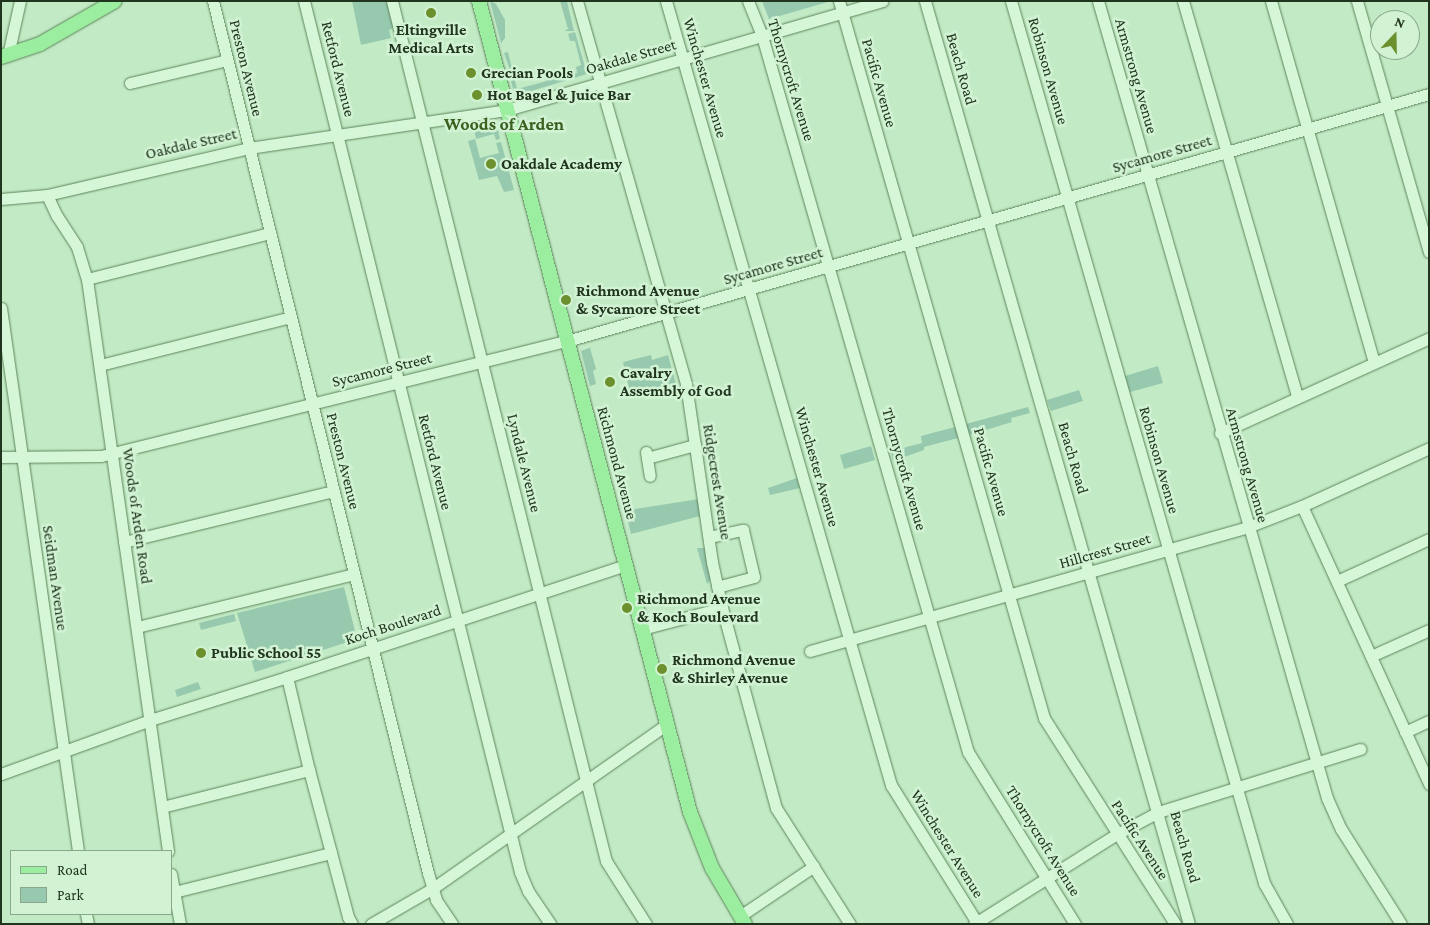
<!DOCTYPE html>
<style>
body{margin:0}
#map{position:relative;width:1430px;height:925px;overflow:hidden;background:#c2ebc5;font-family:"Crimson Pro",serif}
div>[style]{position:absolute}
.green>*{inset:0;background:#97c9af}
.roads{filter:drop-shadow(0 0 1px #5e845a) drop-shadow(0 0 1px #5e845a)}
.minor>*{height:11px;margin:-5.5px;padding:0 5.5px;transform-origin:5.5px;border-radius:5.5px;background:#d5f7d7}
.major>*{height:14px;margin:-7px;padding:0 7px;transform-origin:7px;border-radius:7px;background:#9beda0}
.dots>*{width:14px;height:14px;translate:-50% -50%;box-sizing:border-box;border:2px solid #d1f3d4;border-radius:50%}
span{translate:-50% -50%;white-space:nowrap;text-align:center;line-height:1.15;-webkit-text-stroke:5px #d1f3d4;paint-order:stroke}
.poi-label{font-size:16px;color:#21351e;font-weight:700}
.left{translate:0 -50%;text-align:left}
.street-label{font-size:16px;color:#21351e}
.neighbourhood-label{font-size:18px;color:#3a5f1f;font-weight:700}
.frame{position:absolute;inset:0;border:2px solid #21351e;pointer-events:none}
.legend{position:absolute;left:10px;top:850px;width:162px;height:65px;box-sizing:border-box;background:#d1f3d4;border:1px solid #8ba78b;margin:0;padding:6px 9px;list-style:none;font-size:15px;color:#21351e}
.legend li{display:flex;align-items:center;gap:10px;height:25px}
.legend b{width:25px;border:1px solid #8ba78b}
.north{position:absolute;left:1370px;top:10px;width:50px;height:50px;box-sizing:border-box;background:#d1f3d4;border:1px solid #8ba78b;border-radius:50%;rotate:21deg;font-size:14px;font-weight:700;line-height:20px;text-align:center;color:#21351e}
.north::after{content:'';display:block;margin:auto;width:18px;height:22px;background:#6c902d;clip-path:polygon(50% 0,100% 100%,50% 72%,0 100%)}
</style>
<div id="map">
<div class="green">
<i style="clip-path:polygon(352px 1px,389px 1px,393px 28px,389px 30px,391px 38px,361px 45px)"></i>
<i style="clip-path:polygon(490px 1px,496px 4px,505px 20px,505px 38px,501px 43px)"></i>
<i style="clip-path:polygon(560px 1px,567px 1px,574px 31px,564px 31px,568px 29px)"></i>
<i style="clip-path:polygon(762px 1px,828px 1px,828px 2px,769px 19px)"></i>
<i style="clip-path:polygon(575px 32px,587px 74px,515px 96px,511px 81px,513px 79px,504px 53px,508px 52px,517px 89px,547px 81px,546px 75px,548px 75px,550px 80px,577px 73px,576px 67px,581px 65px,575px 41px,570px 41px,568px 34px)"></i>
<i style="clip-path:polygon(497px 126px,500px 139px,496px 140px,494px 134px,476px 139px,474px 129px)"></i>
<i style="clip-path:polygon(475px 139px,480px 158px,499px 153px,496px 143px,501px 142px,514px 190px,504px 192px,497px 176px,479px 180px,468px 141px)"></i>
<i style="clip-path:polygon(597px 345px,590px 348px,596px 369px,593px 371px,596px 384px,590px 386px,581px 351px)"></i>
<i style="clip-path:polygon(651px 355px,652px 360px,668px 355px,676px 384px,630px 393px,623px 362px)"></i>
<i style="clip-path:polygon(1158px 366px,1163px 383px,1130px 392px,1125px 376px)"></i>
<i style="clip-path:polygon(1079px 390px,1083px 401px,1051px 411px,1047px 400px)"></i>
<i style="clip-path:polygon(1028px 407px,1030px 413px,1011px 418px,1012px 422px,969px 435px,966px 424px)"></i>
<i style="clip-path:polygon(955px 427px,958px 438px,924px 447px,924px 450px,893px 461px,891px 451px,922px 443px,921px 436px)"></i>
<i style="clip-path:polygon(871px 446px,875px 460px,844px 469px,840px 455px)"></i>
<i style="clip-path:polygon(797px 478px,800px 488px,770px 495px,768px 488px)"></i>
<i style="clip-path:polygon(699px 499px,704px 515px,631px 534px,626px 514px,635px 509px)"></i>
<i style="clip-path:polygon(697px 548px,705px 548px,712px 578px,707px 584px)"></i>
<i style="clip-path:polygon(344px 587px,357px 639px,255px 672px,237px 613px)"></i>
<i style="clip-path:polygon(234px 614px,236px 621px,201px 630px,199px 623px)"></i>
<i style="clip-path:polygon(198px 682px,201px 689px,177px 697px,175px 690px)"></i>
</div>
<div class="roads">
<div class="minor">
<i style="left:213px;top:1px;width:898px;rotate:76.15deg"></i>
<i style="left:428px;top:873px;width:28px;rotate:73deg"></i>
<i style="left:436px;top:900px;width:29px;rotate:56deg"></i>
<i style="left:304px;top:1px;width:897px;rotate:76.07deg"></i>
<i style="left:520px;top:872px;width:21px;rotate:67deg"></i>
<i style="left:528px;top:891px;width:40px;rotate:56deg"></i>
<i style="left:392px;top:1px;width:886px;rotate:76.03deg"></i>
<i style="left:606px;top:861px;width:75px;rotate:57.6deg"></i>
<i style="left:577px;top:1px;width:398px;rotate:74.1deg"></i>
<i style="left:686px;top:384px;width:180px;rotate:81.7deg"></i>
<i style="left:712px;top:562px;width:47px;rotate:77.7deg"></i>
<i style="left:722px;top:608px;width:207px;rotate:74.9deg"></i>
<i style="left:776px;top:808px;width:138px;rotate:57.5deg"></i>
<i style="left:666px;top:1px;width:816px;rotate:73.99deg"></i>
<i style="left:891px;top:785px;width:164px;rotate:58deg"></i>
<i style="left:748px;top:1px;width:38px;rotate:68deg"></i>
<i style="left:762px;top:36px;width:745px;rotate:73.95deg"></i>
<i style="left:968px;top:752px;width:203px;rotate:58.1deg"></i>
<i style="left:839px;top:1px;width:746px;rotate:74.04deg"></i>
<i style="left:1044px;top:718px;width:244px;rotate:57.5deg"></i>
<i style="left:925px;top:1px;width:960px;rotate:74.04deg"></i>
<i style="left:1011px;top:1px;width:918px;rotate:73.99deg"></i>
<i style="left:1264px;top:883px;width:47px;rotate:60.7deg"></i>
<i style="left:1098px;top:1px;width:829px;rotate:73.97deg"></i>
<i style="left:1327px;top:798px;width:34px;rotate:66deg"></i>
<i style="left:1341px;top:829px;width:112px;rotate:57.7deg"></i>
<i style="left:1183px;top:1px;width:412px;rotate:73.9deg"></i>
<i style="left:1271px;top:1px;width:376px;rotate:74.1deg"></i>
<i style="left:1357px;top:1px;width:261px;rotate:74deg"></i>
<i style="left:8px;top:55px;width:55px;rotate:-77.5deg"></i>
<i style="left:130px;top:83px;width:100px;rotate:-13.3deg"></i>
<i style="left:47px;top:195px;width:23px;rotate:65deg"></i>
<i style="left:57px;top:216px;width:37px;rotate:57deg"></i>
<i style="left:77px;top:247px;width:34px;rotate:73deg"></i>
<i style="left:87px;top:279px;width:578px;rotate:81.94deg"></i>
<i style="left:1px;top:199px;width:46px;rotate:-5deg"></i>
<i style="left:47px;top:195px;width:207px;rotate:-13.1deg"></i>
<i style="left:249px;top:148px;width:261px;rotate:-8.4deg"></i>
<i style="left:507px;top:110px;width:391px;rotate:-16.2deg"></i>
<i style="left:87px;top:279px;width:189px;rotate:-14.1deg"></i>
<i style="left:1px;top:308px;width:548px;rotate:81.93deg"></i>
<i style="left:100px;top:365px;width:197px;rotate:-14.1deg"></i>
<i style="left:1220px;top:433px;width:230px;rotate:-24.4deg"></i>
<i style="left:646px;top:452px;width:24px;rotate:81deg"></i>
<i style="left:1px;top:457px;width:100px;rotate:-0.6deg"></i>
<i style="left:101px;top:456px;width:480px;rotate:-13.9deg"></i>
<i style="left:567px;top:341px;width:897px;rotate:-15.99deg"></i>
<i style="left:647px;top:458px;width:50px;rotate:-15.2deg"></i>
<i style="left:1302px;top:506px;width:306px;rotate:65.4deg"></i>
<i style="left:709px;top:537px;width:35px;rotate:-12deg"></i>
<i style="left:743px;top:530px;width:48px;rotate:76.8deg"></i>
<i style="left:754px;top:577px;width:38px;rotate:165deg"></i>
<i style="left:124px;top:542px;width:216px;rotate:-13.7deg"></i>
<i style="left:1337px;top:581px;width:101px;rotate:-24.5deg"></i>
<i style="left:137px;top:627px;width:223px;rotate:-13.7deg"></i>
<i style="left:642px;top:629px;width:83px;rotate:-14.7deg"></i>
<i style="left:810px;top:651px;width:455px;rotate:-15.8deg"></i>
<i style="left:1248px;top:527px;width:58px;rotate:-21.3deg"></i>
<i style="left:1302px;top:506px;width:140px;rotate:-24.5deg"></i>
<i style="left:1371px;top:656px;width:64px;rotate:-24.1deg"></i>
<i style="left:287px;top:677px;width:96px;rotate:76.7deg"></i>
<i style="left:309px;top:770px;width:152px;rotate:75.1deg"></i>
<i style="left:348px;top:917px;width:8px;rotate:60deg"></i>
<i style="left:1405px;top:732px;width:26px;rotate:-25deg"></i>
<i style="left:1px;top:774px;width:158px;rotate:-19.9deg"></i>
<i style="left:150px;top:720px;width:144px;rotate:-17.4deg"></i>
<i style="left:287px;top:677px;width:356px;rotate:-18.3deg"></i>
<i style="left:162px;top:807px;width:152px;rotate:-14.1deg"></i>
<i style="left:171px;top:874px;width:51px;rotate:79.8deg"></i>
<i style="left:174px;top:892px;width:162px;rotate:-14deg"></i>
<i style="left:86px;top:914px;width:10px;rotate:79deg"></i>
<i style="left:740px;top:916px;width:89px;rotate:-34deg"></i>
<i style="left:371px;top:924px;width:72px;rotate:-30.1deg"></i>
<i style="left:433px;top:888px;width:286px;rotate:-35deg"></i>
<i style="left:974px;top:924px;width:169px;rotate:-32.2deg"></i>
<i style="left:1117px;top:834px;width:47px;rotate:-28.2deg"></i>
<i style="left:1158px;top:812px;width:212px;rotate:-17.3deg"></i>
</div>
<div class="major">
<i style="left:479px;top:1px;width:838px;rotate:75.42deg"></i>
<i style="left:690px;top:812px;width:60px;rotate:68.6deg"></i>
<i style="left:712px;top:868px;width:65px;rotate:59.5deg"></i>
<i style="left:1px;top:57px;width:41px;rotate:-18.4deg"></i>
<i style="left:40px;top:44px;width:86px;rotate:-29.8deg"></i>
</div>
</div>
<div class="dots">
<i style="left:431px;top:13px;background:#6c902d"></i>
<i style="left:471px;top:73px;background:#6c902d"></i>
<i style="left:477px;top:95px;background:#6c902d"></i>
<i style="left:491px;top:164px;background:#6c902d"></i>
<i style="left:566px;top:300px;background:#6c902d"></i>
<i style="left:610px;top:382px;background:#6c902d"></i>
<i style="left:627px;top:608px;background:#6c902d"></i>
<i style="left:201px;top:653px;background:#6c902d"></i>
<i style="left:662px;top:669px;background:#6c902d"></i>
</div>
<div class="poi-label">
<span style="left:431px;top:39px">Eltingville<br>Medical Arts</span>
<span class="left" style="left:481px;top:73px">Grecian Pools</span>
<span class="left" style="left:487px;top:95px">Hot Bagel &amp; Juice Bar</span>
<span class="left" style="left:501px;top:164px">Oakdale Academy</span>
<span class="left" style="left:576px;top:300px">Richmond Avenue<br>&amp; Sycamore Street</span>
<span class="left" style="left:620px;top:382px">Cavalry<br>Assembly of God</span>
<span class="left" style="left:637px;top:608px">Richmond Avenue<br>&amp; Koch Boulevard</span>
<span class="left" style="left:211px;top:653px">Public School 55</span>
<span class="left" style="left:672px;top:669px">Richmond Avenue<br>&amp; Shirley Avenue</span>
</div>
<div class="street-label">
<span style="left:631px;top:57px;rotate:-16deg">Oakdale Street</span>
<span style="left:246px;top:68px;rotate:76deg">Preston Avenue</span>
<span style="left:338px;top:69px;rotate:76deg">Retford Avenue</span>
<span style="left:961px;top:69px;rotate:74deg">Beach Road</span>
<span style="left:1048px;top:71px;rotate:74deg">Robinson Avenue</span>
<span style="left:1136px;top:76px;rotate:74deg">Armstrong Avenue</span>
<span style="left:705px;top:78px;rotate:74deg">Winchester Avenue</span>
<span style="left:791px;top:80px;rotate:73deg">Thornycroft Avenue</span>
<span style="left:879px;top:83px;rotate:74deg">Pacific Avenue</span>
<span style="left:191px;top:144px;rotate:-13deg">Oakdale Street</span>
<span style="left:1162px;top:154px;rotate:-16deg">Sycamore Street</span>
<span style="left:773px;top:266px;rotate:-16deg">Sycamore Street</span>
<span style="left:382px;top:370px;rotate:-14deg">Sycamore Street</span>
<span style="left:1073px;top:458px;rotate:74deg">Beach Road</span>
<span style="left:1159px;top:460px;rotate:74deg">Robinson Avenue</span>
<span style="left:343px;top:461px;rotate:76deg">Preston Avenue</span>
<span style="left:435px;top:462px;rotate:76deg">Retford Avenue</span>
<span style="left:524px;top:463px;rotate:76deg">Lyndale Avenue</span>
<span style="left:617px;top:463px;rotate:75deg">Richmond Avenue</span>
<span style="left:1247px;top:465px;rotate:74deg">Armstrong Avenue</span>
<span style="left:817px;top:467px;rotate:74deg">Winchester Avenue</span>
<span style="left:904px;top:469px;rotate:74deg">Thornycroft Avenue</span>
<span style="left:991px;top:472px;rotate:74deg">Pacific Avenue</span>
<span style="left:717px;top:482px;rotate:81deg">Ridgecrest Avenue</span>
<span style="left:137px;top:516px;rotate:82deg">Woods of Arden Road</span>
<span style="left:1105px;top:551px;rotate:-16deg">Hillcrest Street</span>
<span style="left:55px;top:578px;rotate:82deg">Seidman Avenue</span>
<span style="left:393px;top:625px;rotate:-18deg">Koch Boulevard</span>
<span style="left:1140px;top:840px;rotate:57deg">Pacific Avenue</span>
<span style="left:1043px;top:841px;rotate:58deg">Thornycroft Avenue</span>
<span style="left:947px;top:844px;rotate:58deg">Winchester Avenue</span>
<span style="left:1185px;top:847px;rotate:74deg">Beach Road</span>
</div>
<div class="neighbourhood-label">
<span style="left:504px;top:124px">Woods of Arden</span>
</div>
<div class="frame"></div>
<ul class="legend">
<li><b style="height:6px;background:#9beda0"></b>Road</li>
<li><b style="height:14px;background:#97c9af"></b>Park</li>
</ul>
<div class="north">N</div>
</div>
